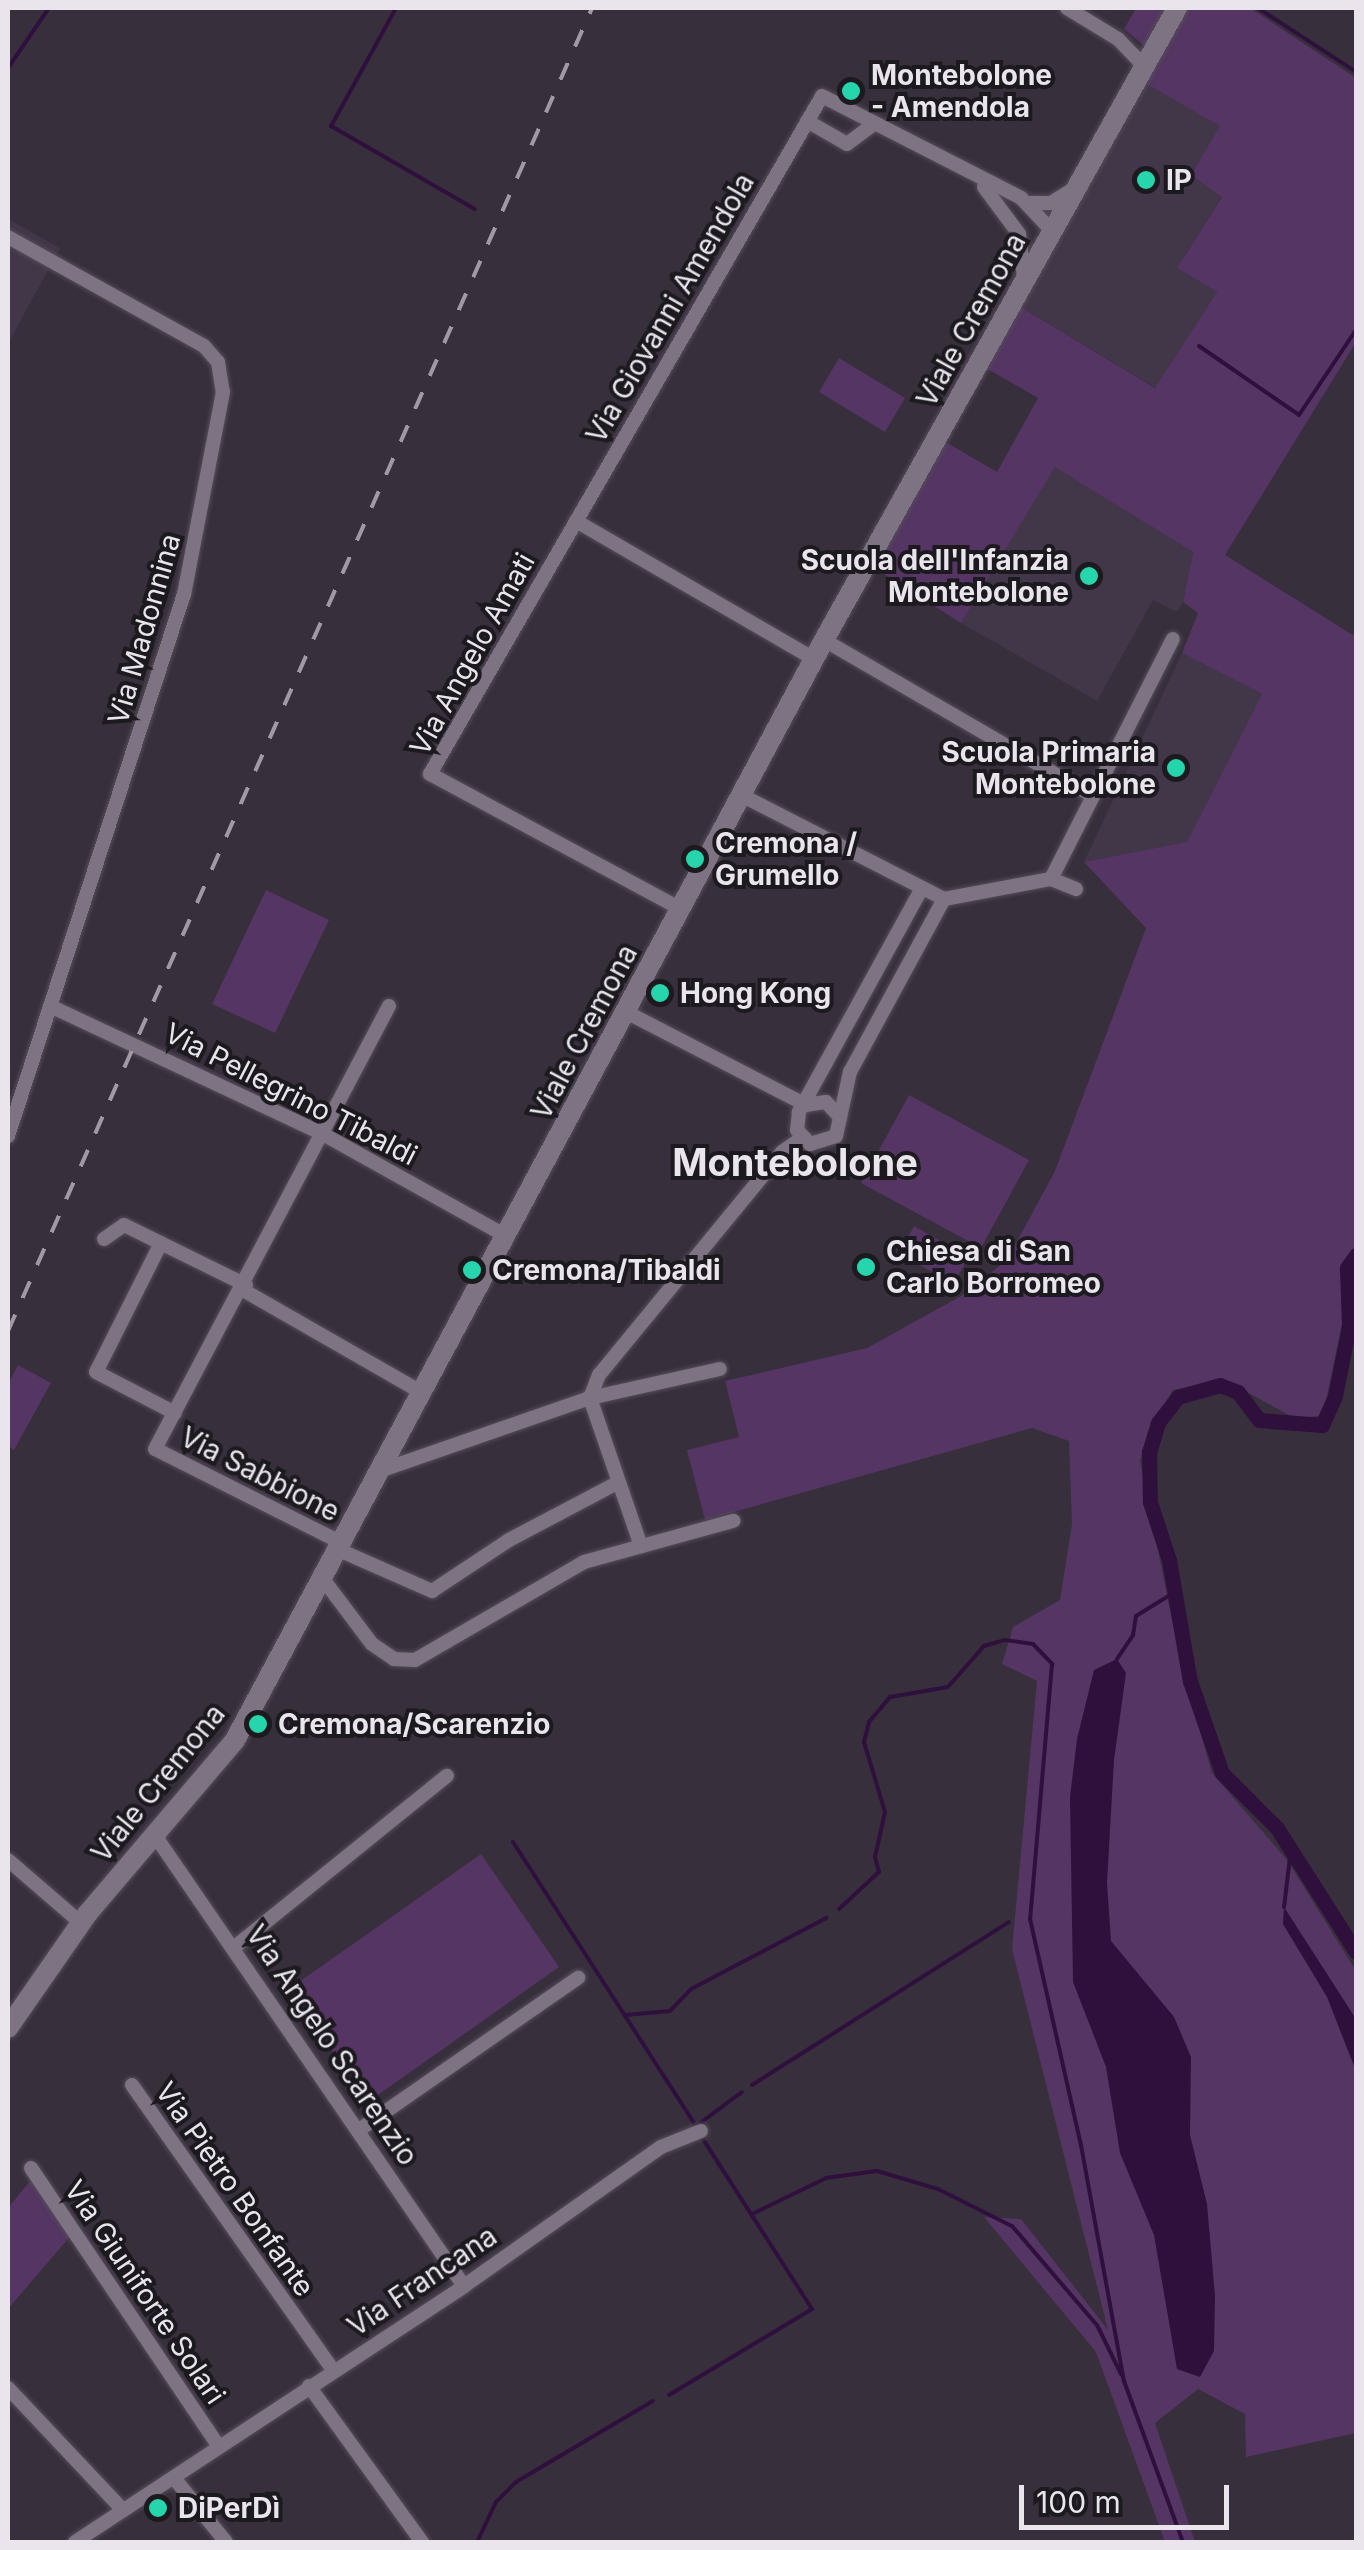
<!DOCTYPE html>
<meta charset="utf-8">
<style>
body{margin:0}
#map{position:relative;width:1364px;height:2550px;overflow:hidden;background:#372f3c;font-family:Inter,sans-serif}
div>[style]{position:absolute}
.built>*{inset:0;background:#423649}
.green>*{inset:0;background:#543563}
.water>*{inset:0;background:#2f103d}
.stream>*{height:4px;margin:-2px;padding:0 2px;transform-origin:2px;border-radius:2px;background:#2f103d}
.canal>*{height:15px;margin:-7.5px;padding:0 7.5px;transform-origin:7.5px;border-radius:7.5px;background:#2f103d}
.roads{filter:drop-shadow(0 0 2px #544d58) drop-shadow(0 0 2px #544d58)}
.street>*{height:14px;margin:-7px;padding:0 7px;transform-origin:7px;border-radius:7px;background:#7d7382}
.secondary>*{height:20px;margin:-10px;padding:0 10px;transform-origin:10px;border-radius:10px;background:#7d7382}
.rail>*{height:4px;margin-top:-2px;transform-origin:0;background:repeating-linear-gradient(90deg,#a19aa5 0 18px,transparent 0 36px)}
.dots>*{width:28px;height:28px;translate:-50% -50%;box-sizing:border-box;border:5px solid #1c191f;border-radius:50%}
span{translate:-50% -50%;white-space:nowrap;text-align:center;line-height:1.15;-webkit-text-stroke:8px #1c191f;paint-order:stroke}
.poi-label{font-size:28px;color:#eae5ed;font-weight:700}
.left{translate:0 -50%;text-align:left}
.right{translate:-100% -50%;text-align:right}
.street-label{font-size:28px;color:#eae5ed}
.district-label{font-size:38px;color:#eae5ed;font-weight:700}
.frame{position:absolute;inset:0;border:10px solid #eae5ed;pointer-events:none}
.scale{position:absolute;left:1019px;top:2485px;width:210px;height:45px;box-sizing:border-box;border:5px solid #eae5ed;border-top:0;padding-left:12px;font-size:30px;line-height:35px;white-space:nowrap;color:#eae5ed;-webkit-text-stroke:8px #1c191f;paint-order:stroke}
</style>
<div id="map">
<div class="built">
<i style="clip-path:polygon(1145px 83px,1220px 125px,1222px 196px,1177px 268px,1217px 292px,1156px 388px,1019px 306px)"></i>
<i style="clip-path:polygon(8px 219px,60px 248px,8px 344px)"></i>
<i style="clip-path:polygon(1055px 466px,1193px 552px,1183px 602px,1177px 612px,1153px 600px,1097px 701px,961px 623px)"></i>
<i style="clip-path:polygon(1182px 653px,1262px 694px,1187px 843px,1084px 862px)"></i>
</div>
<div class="green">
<i style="clip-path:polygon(1136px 8px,1250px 8px,1356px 78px,1356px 342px,1225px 555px,1356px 637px,1356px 1246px,1342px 1263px,1342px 1324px,1323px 1415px,1296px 1419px,1223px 1379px,1173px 1390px,1148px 1431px,1140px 1461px,1182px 1669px,1212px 1773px,1287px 1860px,1356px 1971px,1356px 2433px,1246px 2457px,1245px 2414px,1198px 2389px,1155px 2423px,1195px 2542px,1165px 2542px,1096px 2352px,984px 2217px,1021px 2219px,1108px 2330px,1012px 1949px,1037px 1681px,1002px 1664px,1013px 1627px,1060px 1600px,1072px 1524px,1069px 1441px,1032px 1428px,705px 1520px,687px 1450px,739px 1437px,725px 1381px,867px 1348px,961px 1296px,1007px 1260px,1055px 1171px,1146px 928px,1084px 862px,1187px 842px,1262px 694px,1182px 653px,1198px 613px,1183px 602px,1193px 552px,1055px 467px,961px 623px,874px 568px,944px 441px,997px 472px,1038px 398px,984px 367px,1019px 306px,1155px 388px,1217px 292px,1177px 268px,1222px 197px,1191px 175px,1220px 126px,1145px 83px,1160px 59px,1124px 29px)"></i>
<i style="clip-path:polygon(839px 358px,905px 398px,885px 432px,819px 392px)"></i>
<i style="clip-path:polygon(266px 890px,329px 920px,275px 1033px,212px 1004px)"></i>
<i style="clip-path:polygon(909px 1095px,1029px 1160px,981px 1248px,861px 1183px)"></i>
<i style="clip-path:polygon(914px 1226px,969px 1257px,953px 1284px,899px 1253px)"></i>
<i style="clip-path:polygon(18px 1365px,51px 1383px,14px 1450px,8px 1446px,8px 1384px)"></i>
<i style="clip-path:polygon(481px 1854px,559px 1967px,368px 2102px,289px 1989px)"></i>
<i style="clip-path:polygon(31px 2180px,73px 2233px,8px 2309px,8px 2208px)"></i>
</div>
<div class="water">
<i style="clip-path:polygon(1117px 1659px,1126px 1673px,1114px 1760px,1107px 1883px,1111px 1941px,1174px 2017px,1191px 2057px,1190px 2135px,1207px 2204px,1215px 2296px,1214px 2351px,1200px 2377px,1177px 2369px,1154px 2235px,1120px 2153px,1106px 2067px,1073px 1982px,1070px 1797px,1077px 1739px,1094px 1670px)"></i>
<i style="clip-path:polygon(1284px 1907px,1356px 2019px,1356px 2071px,1327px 1997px,1283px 1924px)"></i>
</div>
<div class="stream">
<i style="left:396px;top:8px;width:135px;rotate:118.8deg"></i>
<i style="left:331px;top:126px;width:166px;rotate:30deg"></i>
<i style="left:1258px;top:8px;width:117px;rotate:33.1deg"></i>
<i style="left:8px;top:68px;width:73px;rotate:-55.7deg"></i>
<i style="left:1199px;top:346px;width:121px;rotate:34.6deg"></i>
<i style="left:1299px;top:415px;width:102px;rotate:-56.2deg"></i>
<i style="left:1117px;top:1659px;width:29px;rotate:-56deg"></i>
<i style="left:1133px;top:1635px;width:19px;rotate:-81deg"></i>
<i style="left:1136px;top:1616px;width:46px;rotate:-31.6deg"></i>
<i style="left:513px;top:1842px;width:338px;rotate:57.2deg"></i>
<i style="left:696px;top:2126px;width:57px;rotate:-36.5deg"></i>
<i style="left:1284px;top:1907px;width:58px;rotate:-83.1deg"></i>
<i style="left:839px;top:1909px;width:54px;rotate:-42.8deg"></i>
<i style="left:879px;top:1872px;width:16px;rotate:-105deg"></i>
<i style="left:875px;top:1857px;width:46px;rotate:-77.5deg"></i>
<i style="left:885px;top:1812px;width:73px;rotate:-106.7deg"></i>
<i style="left:864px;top:1742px;width:21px;rotate:-76deg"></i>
<i style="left:869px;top:1722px;width:33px;rotate:-50deg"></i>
<i style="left:890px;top:1697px;width:59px;rotate:-9.8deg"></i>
<i style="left:948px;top:1687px;width:55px;rotate:-48.7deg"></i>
<i style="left:984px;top:1646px;width:22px;rotate:-16deg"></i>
<i style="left:1005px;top:1640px;width:28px;rotate:8deg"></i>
<i style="left:1033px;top:1644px;width:28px;rotate:46deg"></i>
<i style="left:1052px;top:1664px;width:256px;rotate:94.9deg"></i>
<i style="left:1030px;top:1919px;width:232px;rotate:77.3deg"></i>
<i style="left:1081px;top:2145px;width:240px;rotate:79.7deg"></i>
<i style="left:1124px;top:2381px;width:171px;rotate:69.9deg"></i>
<i style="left:625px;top:2015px;width:45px;rotate:-5.1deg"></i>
<i style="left:670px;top:2011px;width:30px;rotate:-46deg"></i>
<i style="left:691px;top:1989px;width:153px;rotate:-27.7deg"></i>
<i style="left:752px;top:2085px;width:304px;rotate:-32.4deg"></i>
<i style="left:752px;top:2214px;width:82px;rotate:-25.9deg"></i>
<i style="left:826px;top:2178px;width:51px;rotate:-7.8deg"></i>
<i style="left:877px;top:2171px;width:64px;rotate:16.4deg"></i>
<i style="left:938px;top:2189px;width:83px;rotate:26.6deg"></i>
<i style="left:1012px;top:2226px;width:130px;rotate:49.4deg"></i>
<i style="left:1097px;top:2325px;width:55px;rotate:63.9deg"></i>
<i style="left:669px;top:2395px;width:167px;rotate:-31deg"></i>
<i style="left:812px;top:2309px;width:206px;rotate:-122.7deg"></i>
<i style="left:477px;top:2542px;width:44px;rotate:-64.6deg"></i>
<i style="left:496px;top:2502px;width:28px;rotate:-45deg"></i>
<i style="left:516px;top:2482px;width:159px;rotate:-30.6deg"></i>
</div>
<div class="canal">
<i style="left:1356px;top:1255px;width:16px;rotate:125deg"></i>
<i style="left:1347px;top:1268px;width:58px;rotate:88deg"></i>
<i style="left:1349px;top:1326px;width:71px;rotate:101.3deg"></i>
<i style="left:1335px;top:1396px;width:32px;rotate:114deg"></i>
<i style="left:1322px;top:1425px;width:63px;rotate:-175.5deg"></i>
<i style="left:1259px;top:1420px;width:35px;rotate:-127deg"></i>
<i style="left:1238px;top:1392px;width:19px;rotate:-159deg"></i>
<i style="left:1220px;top:1385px;width:44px;rotate:164.1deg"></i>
<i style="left:1178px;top:1397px;width:33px;rotate:128deg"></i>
<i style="left:1158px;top:1423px;width:30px;rotate:107deg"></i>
<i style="left:1149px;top:1452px;width:50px;rotate:88.9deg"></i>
<i style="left:1150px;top:1502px;width:61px;rotate:71.9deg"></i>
<i style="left:1169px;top:1560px;width:123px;rotate:80.2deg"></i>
<i style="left:1190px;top:1681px;width:97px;rotate:70.8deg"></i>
<i style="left:1222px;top:1773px;width:78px;rotate:45deg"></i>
<i style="left:1277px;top:1828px;width:147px;rotate:57.5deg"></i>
</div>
<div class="roads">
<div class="street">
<i style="left:1067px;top:8px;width:60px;rotate:31.3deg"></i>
<i style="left:1118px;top:39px;width:39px;rotate:46deg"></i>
<i style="left:807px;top:121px;width:46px;rotate:29.9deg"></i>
<i style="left:847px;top:144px;width:34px;rotate:-37deg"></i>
<i style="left:984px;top:187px;width:59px;rotate:53.3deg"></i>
<i style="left:1019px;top:234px;width:44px;rotate:83.5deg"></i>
<i style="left:1027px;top:203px;width:24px"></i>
<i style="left:1051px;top:203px;width:28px;rotate:-32deg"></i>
<i style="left:8px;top:237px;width:224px;rotate:29.1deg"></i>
<i style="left:204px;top:346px;width:21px;rotate:49deg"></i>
<i style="left:218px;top:362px;width:30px;rotate:81deg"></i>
<i style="left:223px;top:392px;width:206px;rotate:100.9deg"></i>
<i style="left:184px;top:594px;width:570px;rotate:107.99deg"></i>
<i style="left:576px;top:521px;width:275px;rotate:30.1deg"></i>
<i style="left:824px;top:640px;width:307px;rotate:30.1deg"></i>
<i style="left:741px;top:795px;width:228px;rotate:27.1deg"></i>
<i style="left:944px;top:899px;width:109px;rotate:-10.6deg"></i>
<i style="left:1051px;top:879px;width:269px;rotate:-63.1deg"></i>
<i style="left:1051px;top:879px;width:27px;rotate:22deg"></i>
<i style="left:922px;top:888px;width:256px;rotate:118.8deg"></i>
<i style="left:799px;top:1112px;width:18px;rotate:96deg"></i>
<i style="left:797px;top:1130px;width:19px;rotate:47deg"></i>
<i style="left:810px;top:1144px;width:27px;rotate:-17deg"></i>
<i style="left:836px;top:1136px;width:66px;rotate:-77.7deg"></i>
<i style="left:850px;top:1072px;width:197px;rotate:-61.5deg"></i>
<i style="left:681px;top:909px;width:285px;rotate:-151.7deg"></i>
<i style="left:430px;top:774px;width:783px;rotate:-59.96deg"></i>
<i style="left:822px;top:96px;width:224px;rotate:27.1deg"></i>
<i style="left:1021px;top:198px;width:45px;rotate:46.8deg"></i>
<i style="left:50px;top:1006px;width:302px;rotate:25.1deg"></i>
<i style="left:323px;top:1134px;width:210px;rotate:29.1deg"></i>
<i style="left:626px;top:1012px;width:203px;rotate:27.3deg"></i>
<i style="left:806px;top:1105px;width:20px;rotate:-9deg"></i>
<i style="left:826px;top:1102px;width:21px;rotate:47deg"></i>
<i style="left:104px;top:1239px;width:24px;rotate:-35deg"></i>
<i style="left:124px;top:1225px;width:136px;rotate:26.2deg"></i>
<i style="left:161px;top:1243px;width:144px;rotate:116.7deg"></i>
<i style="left:96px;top:1372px;width:89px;rotate:27.4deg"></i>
<i style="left:243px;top:1290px;width:207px;rotate:29.8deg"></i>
<i style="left:590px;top:1398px;width:25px;rotate:-69deg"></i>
<i style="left:599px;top:1375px;width:288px;rotate:-50.6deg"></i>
<i style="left:782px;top:1152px;width:24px;rotate:-35deg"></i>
<i style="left:590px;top:1398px;width:157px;rotate:71deg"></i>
<i style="left:382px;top:1470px;width:220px;rotate:-19.1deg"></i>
<i style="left:590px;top:1398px;width:133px;rotate:-12.6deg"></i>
<i style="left:342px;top:1543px;width:209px;rotate:-153.3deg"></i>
<i style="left:155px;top:1449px;width:501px;rotate:-62.16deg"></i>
<i style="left:339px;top:1550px;width:102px;rotate:23.8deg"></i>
<i style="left:432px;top:1591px;width:92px;rotate:-33.5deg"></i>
<i style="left:509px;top:1540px;width:124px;rotate:-27.8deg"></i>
<i style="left:323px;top:1579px;width:81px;rotate:53deg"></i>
<i style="left:372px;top:1644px;width:27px;rotate:34deg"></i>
<i style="left:394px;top:1659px;width:21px;rotate:3deg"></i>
<i style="left:415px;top:1660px;width:195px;rotate:-30.1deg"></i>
<i style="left:584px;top:1562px;width:155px;rotate:-15.4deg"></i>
<i style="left:154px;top:1834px;width:548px;rotate:55.56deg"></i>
<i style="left:8px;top:1860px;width:96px;rotate:40.8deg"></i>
<i style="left:236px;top:1946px;width:271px;rotate:-38.9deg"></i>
<i style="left:132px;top:2085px;width:349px;rotate:54.8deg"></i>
<i style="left:359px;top:2130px;width:267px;rotate:-34.8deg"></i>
<i style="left:31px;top:2168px;width:333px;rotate:56deg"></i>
<i style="left:309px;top:2386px;width:193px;rotate:54.1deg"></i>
<i style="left:8px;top:2388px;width:168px;rotate:46.7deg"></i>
<i style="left:174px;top:2478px;width:82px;rotate:50.9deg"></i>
<i style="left:75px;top:2542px;width:466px;rotate:-33.3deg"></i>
<i style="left:464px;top:2286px;width:241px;rotate:-35.2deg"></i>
<i style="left:661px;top:2147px;width:43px;rotate:-21.8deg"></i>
</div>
<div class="secondary">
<i style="left:8px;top:2028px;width:140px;rotate:-55.2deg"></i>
<i style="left:88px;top:1913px;width:227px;rotate:-49.6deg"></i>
<i style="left:235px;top:1740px;width:1248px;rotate:-61.83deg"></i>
<i style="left:824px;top:640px;width:724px;rotate:-60.81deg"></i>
</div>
</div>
<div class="rail">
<i style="left:8px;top:1331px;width:1446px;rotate:-66.18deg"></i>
</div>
<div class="dots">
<i style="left:851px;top:91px;background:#27d5ad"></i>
<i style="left:1146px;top:180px;background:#27d5ad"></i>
<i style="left:1089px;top:576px;background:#27d5ad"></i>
<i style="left:1176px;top:768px;background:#27d5ad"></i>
<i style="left:695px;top:859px;background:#27d5ad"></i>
<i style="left:660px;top:993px;background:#27d5ad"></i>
<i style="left:866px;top:1267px;background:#27d5ad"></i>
<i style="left:472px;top:1270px;background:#27d5ad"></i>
<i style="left:258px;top:1724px;background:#27d5ad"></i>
<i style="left:158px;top:2508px;background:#27d5ad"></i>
</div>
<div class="poi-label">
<span class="left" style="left:871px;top:91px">Montebolone<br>- Amendola</span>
<span class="left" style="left:1166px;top:180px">IP</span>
<span class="right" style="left:1069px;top:576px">Scuola dell'Infanzia<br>Montebolone</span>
<span class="right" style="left:1156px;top:768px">Scuola Primaria<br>Montebolone</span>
<span class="left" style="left:715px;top:859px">Cremona /<br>Grumello</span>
<span class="left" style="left:680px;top:993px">Hong Kong</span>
<span class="left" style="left:886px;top:1267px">Chiesa di San<br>Carlo Borromeo</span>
<span class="left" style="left:492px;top:1270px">Cremona/Tibaldi</span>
<span class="left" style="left:278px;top:1724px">Cremona/Scarenzio</span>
<span class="left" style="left:178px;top:2508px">DiPerDì</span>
</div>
<div class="street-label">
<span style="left:670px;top:308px;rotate:-60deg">Via Giovanni Amendola</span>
<span style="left:971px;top:320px;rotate:-61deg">Viale Cremona</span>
<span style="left:144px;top:629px;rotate:-74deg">Via Madonnina</span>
<span style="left:472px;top:654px;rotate:-61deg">Via Angelo Amati</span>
<span style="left:584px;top:1032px;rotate:-62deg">Viale Cremona</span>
<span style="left:291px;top:1094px;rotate:27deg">Via Pellegrino Tibaldi</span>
<span style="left:260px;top:1474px;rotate:27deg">Via Sabbione</span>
<span style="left:158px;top:1783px;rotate:-51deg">Viale Cremona</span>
<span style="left:332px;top:2045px;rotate:56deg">Via Angelo Scarenzio</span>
<span style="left:235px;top:2189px;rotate:55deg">Via Pietro Bonfante</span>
<span style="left:422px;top:2281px;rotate:-34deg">Via Francana</span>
<span style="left:145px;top:2292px;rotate:56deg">Via Giuniforte Solari</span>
</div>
<div class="district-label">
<span style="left:795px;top:1163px">Montebolone</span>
</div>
<div class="frame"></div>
<div class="scale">100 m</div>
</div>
